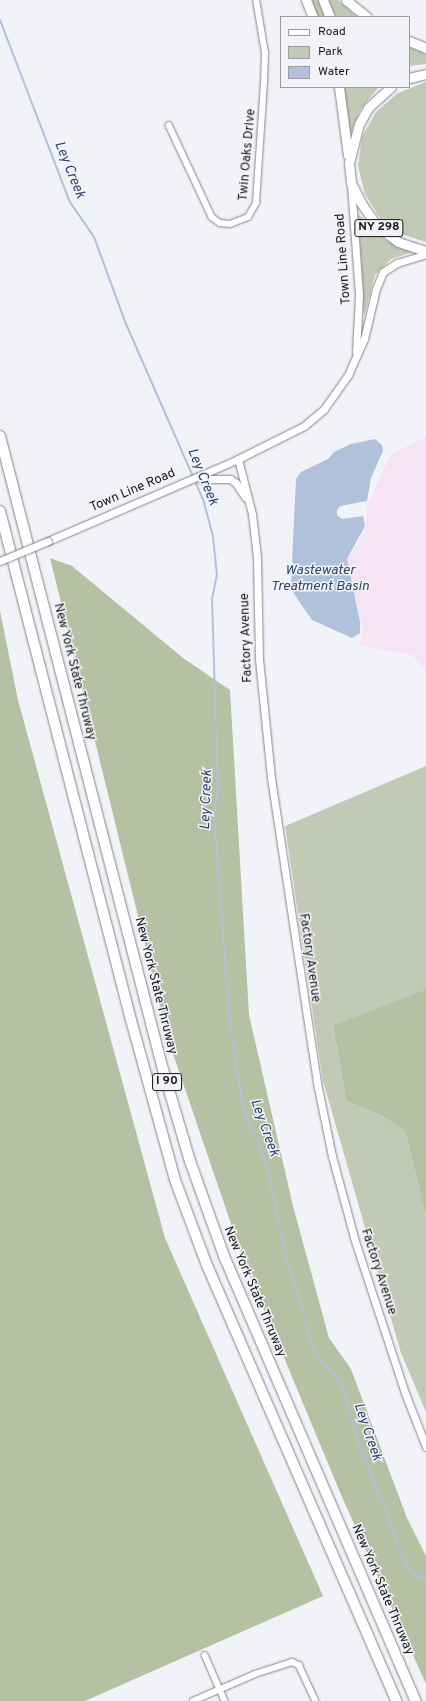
<!DOCTYPE html>
<style>
body{margin:0}
#map{position:relative;width:426px;height:1701px;overflow:hidden;background:#f2f3f8;font-family:Overpass,sans-serif}
div>[style]{position:absolute}
.industrial>*{inset:0;background:#f6e3f3}
.green>*{inset:0;background:#c2c9b5}
.forest>*{inset:0;background:#b6c0a3}
.water>*{inset:0;background:#afc1db}
.stream>*{height:2px;margin:-1px;padding:0 1px;transform-origin:1px;border-radius:1px;background:#afc1db}
.roads{filter:drop-shadow(0 0 1px #838488) drop-shadow(0 0 1px #838488)}
.minor>*{height:5.5px;margin:-2.75px;padding:0 2.75px;transform-origin:2.75px;border-radius:2.75px;background:#fff}
.tertiary>*{height:7px;margin:-3.5px;padding:0 3.5px;transform-origin:3.5px;border-radius:3.5px;background:#fff}
.primary>*{height:9px;margin:-4.5px;padding:0 4.5px;transform-origin:4.5px;border-radius:4.5px;background:#fff}
.motorway>*{height:10px;margin:-5px;padding:0 5px;transform-origin:5px;border-radius:5px;background:#fff}
.bridges{filter:drop-shadow(0 0 1px #838488) drop-shadow(0 0 1px #838488)}
.tertiary-bridge>*{height:7px;margin:-3.5px;padding:0 3.5px;transform-origin:3.5px;border-radius:3.5px;background:#fff}
span{translate:-50% -50%;white-space:nowrap;text-align:center;line-height:1.15;-webkit-text-stroke:3px #f2f3f8;paint-order:stroke}
.shield-label span{padding:1px 3px;background:#f2f3f8;border:1px solid;border-radius:3px;-webkit-text-stroke-width:0}
.shield-label{font-size:12px;color:#171719;font-weight:700}
.street-label{font-size:13px;color:#171719}
.water-label{font-size:14px;color:#2b466b;font-style:italic}
.legend{position:absolute;left:280px;top:16px;width:130px;height:72px;box-sizing:border-box;background:#f2f3f8;border:1px solid #9a9b9f;margin:0;padding:5px 7px;list-style:none;font-size:12px;color:#171719}
.legend li{display:flex;align-items:center;gap:8px;height:20px}
.legend b{width:20px;border:1px solid #9a9b9f}
</style>
<div id="map">
<div class="industrial">
<i style="clip-path:polygon(426px 437px,426px 671px,412px 655px,359px 645px,364px 631px,347px 560px,365px 532px,367px 506px,391px 454px)"></i>
</div>
<div class="green">
<i style="clip-path:polygon(310px 0,319px 0,327px 17px,318px 17px)"></i>
<i style="clip-path:polygon(328px 0,338px 0,357px 17px,336px 17px)"></i>
<i style="clip-path:polygon(409px 47px,426px 54px,426px 64px,409px 66px)"></i>
<i style="clip-path:polygon(426px 82px,426px 242px,404px 235px,380px 218px,365px 194px,358px 166px,362px 137px,376px 112px,398px 93px)"></i>
<i style="clip-path:polygon(343px 87px,379px 87px,360px 110px,349px 138px)"></i>
<i style="clip-path:polygon(358px 214px,385px 240px,413px 252px,391px 259px,375px 275px,364px 316px)"></i>
<i style="clip-path:polygon(426px 766px,426px 989px,333px 1027px,346px 1101px,380px 1115px,405px 1131px,426px 1217px,426px 1412px,401px 1353px,323px 1081px,285px 826px)"></i>
</div>
<div class="forest">
<i style="clip-path:polygon(50px 558px,72px 566px,183px 658px,230px 690px,249px 1015px,293px 1206px,329px 1338px,351px 1369px,407px 1518px,426px 1556px,426px 1684px,342px 1497px,243px 1259px,169px 1042px)"></i>
<i style="clip-path:polygon(0 611px,18px 700px,165px 1238px,323px 1596px,85px 1701px,0 1701px)"></i>
<i style="clip-path:polygon(426px 989px,426px 1217px,405px 1131px,380px 1115px,346px 1101px,333px 1026px)"></i>
</div>
<div class="water">
<i style="clip-path:polygon(375px 439px,382px 445px,383px 451px,371px 478px,367px 501px,340px 506px,337px 510px,337px 515px,342px 519px,363px 516px,365px 526px,347px 559px,360px 622px,360px 633px,352px 638px,312px 620px,294px 594px,291px 583px,296px 479px,301px 472px,328px 459px,334px 452px,351px 444px)"></i>
</div>
<div class="stream">
<i style="left:0;top:20px;width:195px;rotate:69deg"></i>
<i style="left:70px;top:202px;width:42px;rotate:55.6deg"></i>
<i style="left:94px;top:237px;width:93px;rotate:69.8deg"></i>
<i style="left:126px;top:324px;width:191px;rotate:66.3deg"></i>
<i style="left:203px;top:499px;width:39px;rotate:75deg"></i>
<i style="left:213px;top:537px;width:37px;rotate:84deg"></i>
<i style="left:217px;top:574px;width:25px;rotate:101deg"></i>
<i style="left:212px;top:599px;width:186px;rotate:88.2deg"></i>
<i style="left:218px;top:785px;width:28px;rotate:98deg"></i>
<i style="left:214px;top:813px;width:212px;rotate:85.7deg"></i>
<i style="left:230px;top:1024px;width:87px;rotate:80.8deg"></i>
<i style="left:244px;top:1110px;width:60px;rotate:67.3deg"></i>
<i style="left:267px;top:1165px;width:85px;rotate:78.4deg"></i>
<i style="left:284px;top:1248px;width:109px;rotate:73.6deg"></i>
<i style="left:315px;top:1353px;width:38px;rotate:48deg"></i>
<i style="left:340px;top:1381px;width:65px;rotate:73deg"></i>
<i style="left:359px;top:1443px;width:137px;rotate:68.7deg"></i>
<i style="left:409px;top:1571px;width:19px;rotate:28deg"></i>
</div>
<div class="roads">
<div class="minor">
<i style="left:169px;top:125px;width:102px;rotate:64.9deg"></i>
<i style="left:212px;top:217px;width:10px;rotate:37deg"></i>
<i style="left:220px;top:223px;width:10px;rotate:6deg"></i>
<i style="left:230px;top:224px;width:19px;rotate:-21deg"></i>
<i style="left:248px;top:217px;width:16px;rotate:-60deg"></i>
<i style="left:256px;top:203px;width:120px;rotate:-86.2deg"></i>
<i style="left:264px;top:83px;width:30px;rotate:-88deg"></i>
<i style="left:265px;top:53px;width:54px;rotate:-99.6deg"></i>
<i style="left:205px;top:1655px;width:50px;rotate:66.5deg"></i>
<i style="left:193px;top:1701px;width:68px;rotate:-23.5deg"></i>
<i style="left:255px;top:1674px;width:39px;rotate:-18deg"></i>
<i style="left:292px;top:1662px;width:8px;rotate:23deg"></i>
<i style="left:299px;top:1665px;width:40px;rotate:65deg"></i>
</div>
<div class="tertiary">
<i style="left:351px;top:185px;width:110px;rotate:85.8deg"></i>
<i style="left:359px;top:295px;width:57px;rotate:93deg"></i>
<i style="left:238px;top:459px;width:57px;rotate:75.7deg"></i>
<i style="left:252px;top:514px;width:43px;rotate:83.4deg"></i>
<i style="left:257px;top:557px;width:102px;rotate:88.9deg"></i>
<i style="left:259px;top:659px;width:120px;rotate:84.2deg"></i>
<i style="left:271px;top:778px;width:308px;rotate:81.4deg"></i>
<i style="left:317px;top:1083px;width:75px;rotate:78.4deg"></i>
<i style="left:332px;top:1156px;width:88px;rotate:74.9deg"></i>
<i style="left:355px;top:1241px;width:160px;rotate:71.8deg"></i>
<i style="left:405px;top:1393px;width:58px;rotate:68.7deg"></i>
<i style="left:201px;top:479px;width:29px"></i>
<i style="left:230px;top:479px;width:7px;rotate:34deg"></i>
<i style="left:236px;top:483px;width:17px;rotate:57deg"></i>
<i style="left:48px;top:541px;width:207px;rotate:-23.3deg"></i>
<i style="left:238px;top:459px;width:74px;rotate:-26.6deg"></i>
<i style="left:304px;top:426px;width:26px;rotate:-40deg"></i>
<i style="left:324px;top:409px;width:42px;rotate:-54.8deg"></i>
<i style="left:348px;top:375px;width:39px;rotate:-66deg"></i>
<i style="left:364px;top:339px;width:51px;rotate:-76.5deg"></i>
<i style="left:376px;top:289px;width:18px;rotate:-68deg"></i>
<i style="left:383px;top:272px;width:17px;rotate:-33deg"></i>
<i style="left:397px;top:263px;width:30px;rotate:-17deg"></i>
</div>
<div class="primary">
<i style="left:306px;top:0;width:18px;rotate:68deg"></i>
<i style="left:323px;top:0;width:18px;rotate:68deg"></i>
<i style="left:346px;top:0;width:27px;rotate:39deg"></i>
<i style="left:409px;top:41px;width:18px;rotate:22deg"></i>
<i style="left:409px;top:78px;width:17px;rotate:-13deg"></i>
<i style="left:339px;top:87px;width:69px;rotate:82.5deg"></i>
<i style="left:391px;top:87px;width:31px;rotate:138deg"></i>
<i style="left:368px;top:108px;width:18px;rotate:119deg"></i>
<i style="left:359px;top:124px;width:40px;rotate:104.4deg"></i>
<i style="left:349px;top:163px;width:20px;rotate:84deg"></i>
<i style="left:351px;top:183px;width:22px;rotate:63deg"></i>
<i style="left:361px;top:203px;width:28px;rotate:55deg"></i>
<i style="left:377px;top:226px;width:26px;rotate:37deg"></i>
<i style="left:398px;top:242px;width:29px;rotate:18deg"></i>
</div>
<div class="motorway">
<i style="left:0;top:436px;width:650px;rotate:75.58deg"></i>
<i style="left:162px;top:1066px;width:99px;rotate:73.6deg"></i>
<i style="left:190px;top:1161px;width:101px;rotate:70.3deg"></i>
<i style="left:224px;top:1256px;width:485px;rotate:66.7deg"></i>
<i style="left:0;top:511px;width:526px;rotate:75.57deg"></i>
<i style="left:131px;top:1020px;width:166px;rotate:74.6deg"></i>
<i style="left:175px;top:1180px;width:89px;rotate:69.5deg"></i>
<i style="left:206px;top:1263px;width:477px;rotate:66.5deg"></i>
</div>
</div>
<div class="bridges">
<div class="tertiary-bridge">
<i style="left:0;top:561px;width:52px;rotate:-22.6deg"></i>
</div>
</div>
<div class="shield-label">
<span style="left:379px;top:228px">NY 298</span>
<span style="left:167px;top:1082px">I 90</span>
</div>
<div class="street-label">
<span style="left:248px;top:155px;rotate:-85deg">Twin Oaks Drive</span>
<span style="left:344px;top:259px;rotate:-94deg">Town Line Road</span>
<span style="left:133px;top:491px;rotate:-23deg">Town Line Road</span>
<span style="left:247px;top:638px;rotate:-92deg">Factory Avenue</span>
<span style="left:74px;top:672px;rotate:76deg">New York State Thruway</span>
<span style="left:309px;top:958px;rotate:82deg">Factory Avenue</span>
<span style="left:155px;top:986px;rotate:76deg">New York State Thruway</span>
<span style="left:378px;top:1272px;rotate:72deg">Factory Avenue</span>
<span style="left:254px;top:1292px;rotate:67deg">New York State Thruway</span>
<span style="left:382px;top:1590px;rotate:67deg">New York State Thruway</span>
</div>
<div class="water-label">
<span style="left:69px;top:170px;rotate:68deg">Ley Creek</span>
<span style="left:202px;top:477px;rotate:68deg">Ley Creek</span>
<span style="left:320px;top:579px">Wastewater<br>Treatment Basin</span>
<span style="left:207px;top:800px;rotate:-88deg">Ley Creek</span>
<span style="left:264px;top:1128px;rotate:70deg">Ley Creek</span>
<span style="left:367px;top:1432px;rotate:71deg">Ley Creek</span>
</div>
<ul class="legend">
<li><b style="height:5px;background:#fff"></b>Road</li>
<li><b style="height:11px;background:#c2c9b5"></b>Park</li>
<li><b style="height:11px;background:#afc1db"></b>Water</li>
</ul>
</div>
